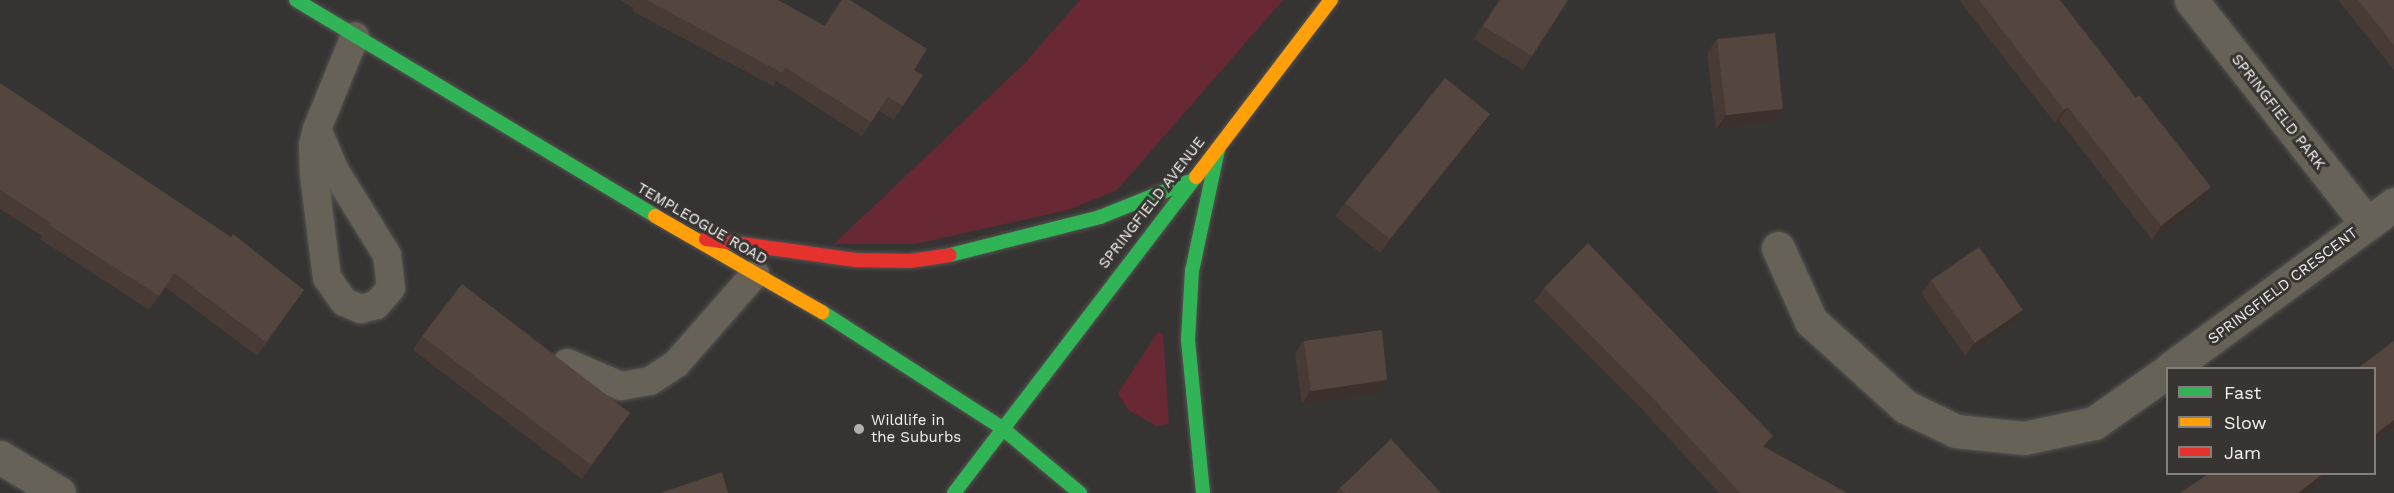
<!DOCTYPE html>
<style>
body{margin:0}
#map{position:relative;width:2394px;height:493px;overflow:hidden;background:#363432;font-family:"Work Sans",sans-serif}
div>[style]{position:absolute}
.green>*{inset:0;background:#692934}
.roads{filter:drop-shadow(0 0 2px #535251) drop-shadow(0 0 2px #535251)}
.lane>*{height:28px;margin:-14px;padding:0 14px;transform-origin:14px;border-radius:14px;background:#676258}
.street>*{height:33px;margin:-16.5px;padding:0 16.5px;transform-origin:16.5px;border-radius:16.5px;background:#676258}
.fast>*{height:14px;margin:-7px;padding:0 7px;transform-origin:7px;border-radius:7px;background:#30b455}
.slow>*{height:14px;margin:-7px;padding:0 7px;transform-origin:7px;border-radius:7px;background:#ff9f0a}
.jam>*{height:14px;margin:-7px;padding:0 7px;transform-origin:7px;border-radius:7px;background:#e5322d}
.wall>*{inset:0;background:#483b36}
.shaded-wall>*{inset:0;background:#3b302c}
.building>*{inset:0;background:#54453f}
.dots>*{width:16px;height:16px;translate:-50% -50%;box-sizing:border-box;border:3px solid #373431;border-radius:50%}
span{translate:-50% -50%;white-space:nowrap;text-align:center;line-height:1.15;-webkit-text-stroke:6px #373431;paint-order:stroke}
.street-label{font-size:15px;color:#f3f1f0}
.poi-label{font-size:15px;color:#f3f1f0}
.left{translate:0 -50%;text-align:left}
.legend{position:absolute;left:2166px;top:367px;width:210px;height:108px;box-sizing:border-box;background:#373431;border:2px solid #82807d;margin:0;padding:8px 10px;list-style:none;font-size:18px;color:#f3f1f0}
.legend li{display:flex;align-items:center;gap:12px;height:30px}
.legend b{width:30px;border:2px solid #82807d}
</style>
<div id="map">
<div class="green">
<i style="clip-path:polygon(1080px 0,1283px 0,1117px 190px,1068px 210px,915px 244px,834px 244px,1024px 64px)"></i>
<i style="clip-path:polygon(1158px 332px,1163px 334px,1169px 424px,1157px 426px,1128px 410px,1118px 393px)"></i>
</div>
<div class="roads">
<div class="lane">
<i style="left:317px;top:129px;width:46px;rotate:66.8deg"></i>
<i style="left:335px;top:171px;width:99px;rotate:58.2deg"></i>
<i style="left:387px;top:255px;width:33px;rotate:83deg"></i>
<i style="left:391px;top:288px;width:23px;rotate:131deg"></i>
<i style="left:376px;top:305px;width:16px;rotate:165deg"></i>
<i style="left:361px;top:309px;width:18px;rotate:-158deg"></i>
<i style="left:344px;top:302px;width:29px;rotate:-125deg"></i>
<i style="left:327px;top:278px;width:104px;rotate:-97.2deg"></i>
<i style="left:314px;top:175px;width:30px;rotate:-92deg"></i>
<i style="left:313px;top:145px;width:16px;rotate:-76deg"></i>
<i style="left:317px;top:129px;width:100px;rotate:-67.8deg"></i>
<i style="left:567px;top:363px;width:59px;rotate:23.1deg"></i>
<i style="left:621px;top:386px;width:29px;rotate:-10deg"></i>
<i style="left:650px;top:381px;width:31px;rotate:-33deg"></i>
<i style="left:676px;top:364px;width:120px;rotate:-48.7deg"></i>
</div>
<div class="street">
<i style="left:2191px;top:0;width:285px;rotate:51.8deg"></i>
<i style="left:1778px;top:248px;width:80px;rotate:65.7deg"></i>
<i style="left:1811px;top:321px;width:128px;rotate:42.2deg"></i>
<i style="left:1906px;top:407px;width:55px;rotate:25.6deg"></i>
<i style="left:1956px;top:431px;width:68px;rotate:5.9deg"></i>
<i style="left:2024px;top:438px;width:72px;rotate:-12.1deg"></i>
<i style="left:2094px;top:423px;width:90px;rotate:-35.1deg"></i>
<i style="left:2171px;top:368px;width:277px;rotate:-36.3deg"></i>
<i style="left:0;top:457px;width:69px;rotate:31.4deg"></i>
</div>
<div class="fast">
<i style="left:296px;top:0;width:419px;rotate:31deg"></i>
<i style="left:950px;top:255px;width:155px;rotate:-14.2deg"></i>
<i style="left:1100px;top:217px;width:94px;rotate:-21.9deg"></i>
<i style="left:822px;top:312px;width:214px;rotate:32.8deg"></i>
<i style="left:1002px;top:428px;width:102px;rotate:39.8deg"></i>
<i style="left:954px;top:493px;width:398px;rotate:-52.6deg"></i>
<i style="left:1203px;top:493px;width:154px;rotate:-95.6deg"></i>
<i style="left:1188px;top:340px;width:69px;rotate:-86.7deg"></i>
<i style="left:1192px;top:271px;width:124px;rotate:-77.9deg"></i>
</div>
<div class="slow">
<i style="left:1196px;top:177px;width:223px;rotate:-52.7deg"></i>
<i style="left:655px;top:216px;width:193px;rotate:29.9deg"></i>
</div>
<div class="jam">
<i style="left:706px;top:239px;width:151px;rotate:8deg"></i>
<i style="left:856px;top:260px;width:54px;rotate:1.1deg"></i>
<i style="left:910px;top:261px;width:40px;rotate:-8.5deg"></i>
</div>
</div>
<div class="wall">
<i style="clip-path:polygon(620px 0,778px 0,824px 26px,841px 0,914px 70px,903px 106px,894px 120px,879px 111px,862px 136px,776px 81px,773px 86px,632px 11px,634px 8px)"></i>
<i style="clip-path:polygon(1499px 0,1568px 0,1523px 70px,1474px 39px)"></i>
<i style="clip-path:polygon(1959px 0,2060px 0,2202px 201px,2152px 240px,2059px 120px,2055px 123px)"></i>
<i style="clip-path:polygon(2338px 0,2394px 0,2394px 70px)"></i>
<i style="clip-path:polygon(1717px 39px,1783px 109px,1774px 122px,1716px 129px,1707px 53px)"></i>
<i style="clip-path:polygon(0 83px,304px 290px,257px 356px,165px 287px,149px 310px,40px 239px,42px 236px,0 209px)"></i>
<i style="clip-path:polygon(1490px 114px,1481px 128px,1380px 253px,1335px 216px,1345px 203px)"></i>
<i style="clip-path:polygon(1931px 280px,2023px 310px,2013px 323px,1965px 356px,1922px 294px)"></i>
<i style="clip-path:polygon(1544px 288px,1773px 436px,1765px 448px,1847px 493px,1719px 493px,1640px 407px,1534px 301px)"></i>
<i style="clip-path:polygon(422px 336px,630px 413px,582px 479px,413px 350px)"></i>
<i style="clip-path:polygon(1304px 341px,1377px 394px,1302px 404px,1295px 354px)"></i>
<i style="clip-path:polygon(1340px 488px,1441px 493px,1336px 493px)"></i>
</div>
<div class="shaded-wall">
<i style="clip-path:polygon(2068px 107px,2059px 120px,2055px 123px,2064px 110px)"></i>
<i style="clip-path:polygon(1783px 109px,1774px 122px,1716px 129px,1726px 115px)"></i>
<i style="clip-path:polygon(1490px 114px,1481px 128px,1380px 253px,1390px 239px)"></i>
<i style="clip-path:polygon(2211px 187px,2202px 201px,2152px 240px,2161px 226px)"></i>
<i style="clip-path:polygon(2023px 310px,2013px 323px,1965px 356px,1975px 343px)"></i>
<i style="clip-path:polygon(1387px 380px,1377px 394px,1302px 404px,1311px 391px)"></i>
<i style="clip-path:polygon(2394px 420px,2394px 426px,2374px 441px,2374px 435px)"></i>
<i style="clip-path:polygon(1773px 436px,1764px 450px,1763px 446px)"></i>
<i style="clip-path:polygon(2323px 474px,2332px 474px,2306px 493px,2298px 493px)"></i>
</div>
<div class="building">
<i style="clip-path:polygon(647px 0,778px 0,825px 26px,842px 0,850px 0,927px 49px,914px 70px,923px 75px,903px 106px,888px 97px,871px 122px,785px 67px,782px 73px)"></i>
<i style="clip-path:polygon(1500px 0,1568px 0,1532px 56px,1483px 26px)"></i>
<i style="clip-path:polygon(1979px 0,2060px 0,2136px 98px,2139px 95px,2211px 187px,2161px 226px,2068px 107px,2064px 110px)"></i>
<i style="clip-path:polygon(2358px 0,2394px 0,2394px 45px)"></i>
<i style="clip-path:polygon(1775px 33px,1783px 109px,1726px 115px,1717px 39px)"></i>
<i style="clip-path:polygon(1445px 78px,1490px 114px,1390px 239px,1345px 203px)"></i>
<i style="clip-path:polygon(0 83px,231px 237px,233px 234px,304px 290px,266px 342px,174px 273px,159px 296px,49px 225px,51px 223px,0 190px)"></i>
<i style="clip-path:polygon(1588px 243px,1773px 436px,1763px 446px,1847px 493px,1740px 493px,1649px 394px,1544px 288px)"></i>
<i style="clip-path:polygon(1979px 247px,2023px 310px,1975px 343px,1931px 280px)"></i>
<i style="clip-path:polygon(462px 284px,630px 413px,591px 465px,422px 336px)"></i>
<i style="clip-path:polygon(1382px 330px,1387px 380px,1311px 391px,1304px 341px)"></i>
<i style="clip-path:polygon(2394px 341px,2394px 420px,2374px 435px,2374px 369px,2357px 369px)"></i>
<i style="clip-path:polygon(1391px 439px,1441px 493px,1345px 493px,1340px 488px)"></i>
<i style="clip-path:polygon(722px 472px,728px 493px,660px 493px)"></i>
<i style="clip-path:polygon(2208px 474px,2323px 474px,2298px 493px,2180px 493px)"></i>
</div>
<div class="dots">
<i style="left:859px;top:429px;background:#b1afae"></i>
</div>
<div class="street-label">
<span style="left:2278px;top:112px;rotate:52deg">SPRINGFIELD PARK</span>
<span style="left:1152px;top:203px;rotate:-52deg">SPRINGFIELD AVENUE</span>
<span style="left:702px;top:224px;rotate:30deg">TEMPLEOGUE ROAD</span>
<span style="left:2283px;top:286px;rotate:-37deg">SPRINGFIELD CRESCENT</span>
</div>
<div class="poi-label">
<span class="left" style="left:871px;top:429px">Wildlife in<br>the Suburbs</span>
</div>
<ul class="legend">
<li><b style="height:8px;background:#30b455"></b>Fast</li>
<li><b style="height:8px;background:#ff9f0a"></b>Slow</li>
<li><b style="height:8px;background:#e5322d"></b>Jam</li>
</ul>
</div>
